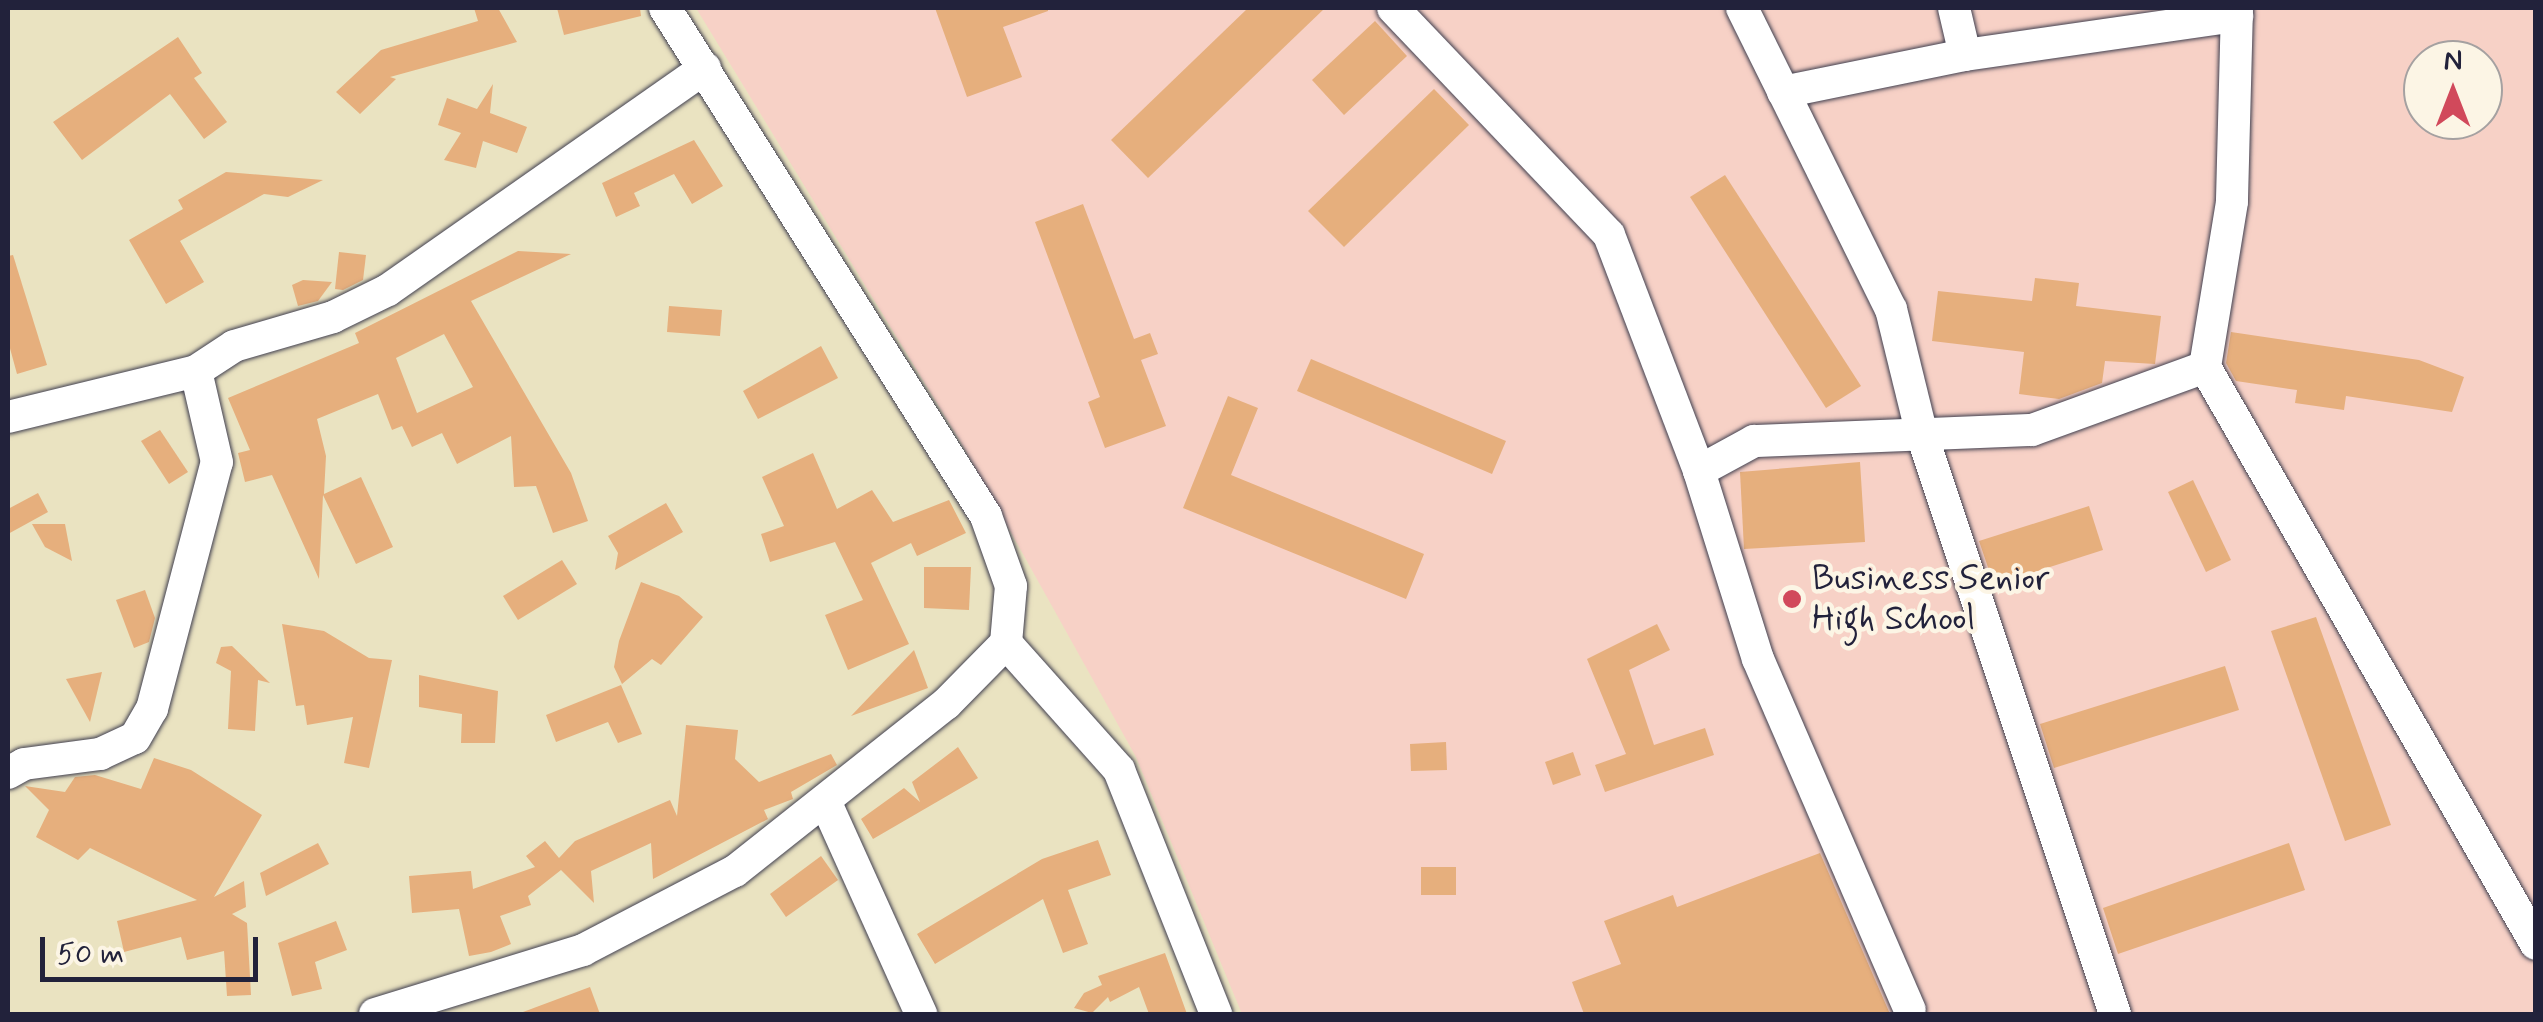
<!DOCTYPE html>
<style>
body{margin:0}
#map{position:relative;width:2543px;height:1022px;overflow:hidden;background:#eae3c1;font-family:Mynerve,sans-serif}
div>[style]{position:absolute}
.built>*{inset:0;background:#f7d1c6}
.building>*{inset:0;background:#e6af7d}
.roads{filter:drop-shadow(0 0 2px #403f4f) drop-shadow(0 0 2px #403f4f)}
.minor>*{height:32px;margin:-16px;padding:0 16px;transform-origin:16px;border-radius:16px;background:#fff}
.dots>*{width:28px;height:28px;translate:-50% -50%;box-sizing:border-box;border:5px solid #fcf5e5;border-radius:50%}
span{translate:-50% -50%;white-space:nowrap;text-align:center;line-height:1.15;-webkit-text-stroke:9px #fcf5e5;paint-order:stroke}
.poi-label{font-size:35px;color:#22223b}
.left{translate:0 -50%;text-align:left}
.frame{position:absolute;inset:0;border:10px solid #22223b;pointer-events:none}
.north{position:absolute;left:2403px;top:40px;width:100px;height:100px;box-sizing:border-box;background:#fcf5e5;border:2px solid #a5a1a1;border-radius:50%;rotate:0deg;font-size:28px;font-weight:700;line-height:40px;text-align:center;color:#22223b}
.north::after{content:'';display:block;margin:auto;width:35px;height:45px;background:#d1495b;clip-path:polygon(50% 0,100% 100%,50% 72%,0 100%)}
.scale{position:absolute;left:40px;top:937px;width:218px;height:45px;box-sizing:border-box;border:5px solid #22223b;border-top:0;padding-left:12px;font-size:30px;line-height:35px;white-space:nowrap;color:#22223b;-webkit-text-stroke:8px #fcf5e5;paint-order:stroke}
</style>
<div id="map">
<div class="built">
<i style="clip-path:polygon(evenodd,696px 8px,2535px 8px,2535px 1014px,1242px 1014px,1136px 757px,960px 441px,696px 8px,2423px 60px,2483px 60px,2483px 120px,2423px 120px,2423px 60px)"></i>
</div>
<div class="building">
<i style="clip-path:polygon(474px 8px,498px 8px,517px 42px,390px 77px,396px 79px,360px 114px,336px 92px,381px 50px,478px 21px)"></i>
<i style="clip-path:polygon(557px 8px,640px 8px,641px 16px,564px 35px)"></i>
<i style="clip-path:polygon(935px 8px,1048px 8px,1048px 11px,1003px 27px,1022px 77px,967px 97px)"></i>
<i style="clip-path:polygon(1248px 8px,1325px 8px,1148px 178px,1111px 140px)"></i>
<i style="clip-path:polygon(1375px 21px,1407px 56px,1344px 115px,1312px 80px)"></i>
<i style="clip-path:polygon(178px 37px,202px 73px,194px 78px,227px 122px,204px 139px,170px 94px,82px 160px,53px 122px)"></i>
<i style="clip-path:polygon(493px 84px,490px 113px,527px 127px,517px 153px,483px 141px,476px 168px,444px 160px,461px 133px,438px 125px,447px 98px,477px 109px)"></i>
<i style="clip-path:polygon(1434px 89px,1469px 125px,1344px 247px,1308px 211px)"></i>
<i style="clip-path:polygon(694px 140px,723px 186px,692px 204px,674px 174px,634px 193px,640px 206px,616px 217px,602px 183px)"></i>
<i style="clip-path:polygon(226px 172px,323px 180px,288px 197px,264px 194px,180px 241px,204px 282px,166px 304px,129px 240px,183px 209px,178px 200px)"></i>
<i style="clip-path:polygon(1725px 175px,1861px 386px,1826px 408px,1690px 197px)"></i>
<i style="clip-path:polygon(1083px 204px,1134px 339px,1150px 333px,1158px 354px,1141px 360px,1166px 426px,1105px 448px,1088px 402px,1100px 397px,1035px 222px)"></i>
<i style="clip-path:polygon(evenodd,518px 251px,571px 254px,471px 301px,571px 473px,588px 521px,553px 533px,536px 486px,514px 487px,511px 436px,457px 464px,442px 433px,412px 447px,402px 426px,392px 430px,378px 394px,317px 419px,326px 456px,324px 494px,361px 477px,393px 547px,356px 564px,323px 495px,319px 579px,272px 475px,245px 482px,238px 453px,250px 450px,228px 398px,359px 343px,355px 333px,518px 251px,444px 334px,473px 387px,417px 413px,396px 358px,444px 334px)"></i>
<i style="clip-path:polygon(339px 252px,366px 255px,363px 280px,343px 290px,335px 289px)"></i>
<i style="clip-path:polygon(13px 255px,47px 365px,17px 374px,8px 341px,8px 256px)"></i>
<i style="clip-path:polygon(2035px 278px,2079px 283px,2076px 306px,2161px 316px,2155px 364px,2105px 361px,2102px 383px,2059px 399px,2019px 394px,2024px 352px,1932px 341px,1938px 291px,2032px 301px)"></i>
<i style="clip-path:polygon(303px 280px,332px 282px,318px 301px,298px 306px,292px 285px)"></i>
<i style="clip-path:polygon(669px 306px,722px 310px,720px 336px,667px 332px)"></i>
<i style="clip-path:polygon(2231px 332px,2419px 360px,2464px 377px,2452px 412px,2346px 396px,2344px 410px,2295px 403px,2297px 390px,2236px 381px,2226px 363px)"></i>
<i style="clip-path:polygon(821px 346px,838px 378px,758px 419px,743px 391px)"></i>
<i style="clip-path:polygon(1311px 359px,1506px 441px,1492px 474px,1297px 391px)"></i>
<i style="clip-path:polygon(1228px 396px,1258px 408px,1231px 475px,1424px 554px,1406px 599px,1183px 508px)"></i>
<i style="clip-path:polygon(160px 430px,188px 472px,169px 484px,141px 441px)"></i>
<i style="clip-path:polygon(813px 453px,837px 509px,872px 490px,893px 522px,949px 500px,966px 533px,917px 556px,911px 543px,871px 563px,909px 644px,848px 670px,825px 615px,863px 600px,835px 542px,770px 562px,761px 534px,784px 526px,762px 477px)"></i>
<i style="clip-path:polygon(1860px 462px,1865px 542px,1744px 549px,1740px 472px)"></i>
<i style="clip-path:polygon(2193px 480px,2231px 560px,2206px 572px,2168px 492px)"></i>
<i style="clip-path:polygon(38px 493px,48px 512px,8px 534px,8px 509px)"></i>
<i style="clip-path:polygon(666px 503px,683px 532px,615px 570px,618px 553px,608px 536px)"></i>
<i style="clip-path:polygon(2089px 506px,2103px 550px,1994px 585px,1979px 541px)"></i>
<i style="clip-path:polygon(32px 524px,65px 524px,72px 561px,45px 547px)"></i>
<i style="clip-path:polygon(562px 560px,577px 584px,518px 620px,503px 596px)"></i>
<i style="clip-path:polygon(924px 567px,971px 567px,969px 610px,924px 608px)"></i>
<i style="clip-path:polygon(641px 582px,679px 596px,703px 617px,661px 665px,652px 659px,622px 684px,614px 667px,619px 641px)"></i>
<i style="clip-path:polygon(145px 590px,155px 618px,149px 642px,134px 648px,116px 600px)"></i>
<i style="clip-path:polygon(2316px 617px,2391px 825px,2345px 841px,2271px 631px)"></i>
<i style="clip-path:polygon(282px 624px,324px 631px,369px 658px,392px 660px,369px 768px,344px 763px,353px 717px,307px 725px,304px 705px,296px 706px)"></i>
<i style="clip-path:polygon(1657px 624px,1670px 650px,1629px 670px,1654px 745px,1705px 728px,1714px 755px,1605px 792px,1595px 765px,1626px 754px,1587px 659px)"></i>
<i style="clip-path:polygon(221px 647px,232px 646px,270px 683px,258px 680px,255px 731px,228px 729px,231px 671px,216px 663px)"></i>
<i style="clip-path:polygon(914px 650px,928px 688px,851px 716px)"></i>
<i style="clip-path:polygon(2225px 666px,2239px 710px,2054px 768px,2040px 724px)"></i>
<i style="clip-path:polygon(102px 672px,90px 722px,66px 679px)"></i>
<i style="clip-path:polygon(419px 675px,498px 691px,495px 743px,461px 743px,462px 714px,419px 707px)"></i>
<i style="clip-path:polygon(621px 685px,642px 734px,618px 743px,608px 722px,556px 742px,546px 715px)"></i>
<i style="clip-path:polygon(686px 725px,738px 730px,735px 759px,759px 782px,831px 754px,837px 765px,791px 792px,793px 799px,764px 810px,768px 819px,653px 879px,651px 843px,591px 871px,594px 903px,561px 870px,528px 896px,531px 905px,500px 916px,511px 944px,491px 952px,469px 956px,459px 909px,412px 913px,409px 876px,471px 871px,473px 889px,535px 867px,526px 856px,545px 841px,559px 858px,575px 841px,670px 800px,677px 816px)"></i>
<i style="clip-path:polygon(1446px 742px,1447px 770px,1411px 771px,1410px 744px)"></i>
<i style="clip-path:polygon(958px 747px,978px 778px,873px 839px,861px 819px,904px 788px,920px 802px,912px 782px)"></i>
<i style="clip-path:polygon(1573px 752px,1581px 775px,1553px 785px,1545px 762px)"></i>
<i style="clip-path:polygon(154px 758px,191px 770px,262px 815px,214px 897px,244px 881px,246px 907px,232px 914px,247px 923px,251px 995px,227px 996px,224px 951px,187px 960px,181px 937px,124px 952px,117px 921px,197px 900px,90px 848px,78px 860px,36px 837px,49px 810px,25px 786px,65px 792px,75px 777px,95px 775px,141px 789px)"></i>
<i style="clip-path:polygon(1098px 840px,1111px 875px,1068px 890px,1088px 944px,1063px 953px,1043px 899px,935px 964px,917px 934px,1042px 859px)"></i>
<i style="clip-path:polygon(318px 843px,329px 864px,266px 896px,260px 873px)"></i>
<i style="clip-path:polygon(2289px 843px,2305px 890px,2118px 954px,2103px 908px)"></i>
<i style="clip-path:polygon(1820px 853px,1890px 1014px,1584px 1014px,1572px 982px,1621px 964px,1604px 921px,1673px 895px,1677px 907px)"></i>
<i style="clip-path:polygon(821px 856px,838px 880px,786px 917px,770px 894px)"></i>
<i style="clip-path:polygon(1421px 867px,1456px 867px,1456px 895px,1421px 895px)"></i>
<i style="clip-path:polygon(336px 921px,347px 950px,315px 962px,322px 989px,292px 996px,278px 943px)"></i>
<i style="clip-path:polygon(1165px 953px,1187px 1014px,1149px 1014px,1139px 987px,1110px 1002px,1108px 997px,1092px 1013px,1074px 1008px,1084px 993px,1102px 985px,1098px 976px)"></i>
<i style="clip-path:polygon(590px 987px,600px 1014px,524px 1014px,523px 1012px)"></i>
</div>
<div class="roads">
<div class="minor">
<i style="left:1393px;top:8px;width:313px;rotate:46.4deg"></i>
<i style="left:1609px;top:235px;width:253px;rotate:69.1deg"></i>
<i style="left:1699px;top:471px;width:197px;rotate:72.6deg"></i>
<i style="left:1758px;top:659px;width:382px;rotate:66.6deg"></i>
<i style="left:1742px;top:8px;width:336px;rotate:63.7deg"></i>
<i style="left:1891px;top:309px;width:130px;rotate:76.2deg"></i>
<i style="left:1922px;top:435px;width:610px;rotate:71.57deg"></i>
<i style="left:1954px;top:8px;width:48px;rotate:76.8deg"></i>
<i style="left:2237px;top:8px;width:194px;rotate:91.5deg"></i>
<i style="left:2232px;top:202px;width:167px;rotate:99.3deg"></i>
<i style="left:2205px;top:367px;width:665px;rotate:60.16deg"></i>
<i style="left:1783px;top:92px;width:186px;rotate:-11.5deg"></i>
<i style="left:1965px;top:55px;width:275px;rotate:-8.2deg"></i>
<i style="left:8px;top:417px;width:194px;rotate:-13.7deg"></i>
<i style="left:196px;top:371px;width:45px;rotate:-33.3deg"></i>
<i style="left:234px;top:346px;width:103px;rotate:-16.3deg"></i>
<i style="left:333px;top:317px;width:61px;rotate:-26.1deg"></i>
<i style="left:388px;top:290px;width:387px;rotate:-35deg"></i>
<i style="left:1699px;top:471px;width:63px;rotate:-28.6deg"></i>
<i style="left:1754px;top:441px;width:278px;rotate:-2.3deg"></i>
<i style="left:2032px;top:430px;width:184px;rotate:-20deg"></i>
<i style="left:1006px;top:643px;width:170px;rotate:48.3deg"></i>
<i style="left:1119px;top:770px;width:263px;rotate:68.3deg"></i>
<i style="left:8px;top:773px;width:18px;rotate:-29deg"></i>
<i style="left:24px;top:764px;width:77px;rotate:-7.5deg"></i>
<i style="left:100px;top:754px;width:38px;rotate:-25deg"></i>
<i style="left:135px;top:738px;width:34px;rotate:-60deg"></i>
<i style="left:152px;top:709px;width:255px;rotate:-75.3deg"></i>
<i style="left:217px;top:462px;width:93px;rotate:-103deg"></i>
<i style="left:825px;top:801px;width:234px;rotate:65.7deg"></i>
<i style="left:375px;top:1014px;width:218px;rotate:-17.1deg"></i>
<i style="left:583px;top:950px;width:171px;rotate:-27.5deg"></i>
<i style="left:735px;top:871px;width:269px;rotate:-38.4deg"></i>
<i style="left:946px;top:704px;width:86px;rotate:-45.5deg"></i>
<i style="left:1006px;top:643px;width:57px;rotate:-85deg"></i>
<i style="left:1011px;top:586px;width:74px;rotate:-109.7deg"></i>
<i style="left:986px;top:516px;width:601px;rotate:-122.29deg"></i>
</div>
</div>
<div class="dots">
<i style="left:1792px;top:599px;background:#d1495b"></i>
</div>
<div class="poi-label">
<span class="left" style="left:1812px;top:599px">Business Senior<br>High School</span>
</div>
<div class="frame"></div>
<div class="north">N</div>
<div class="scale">50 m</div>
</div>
